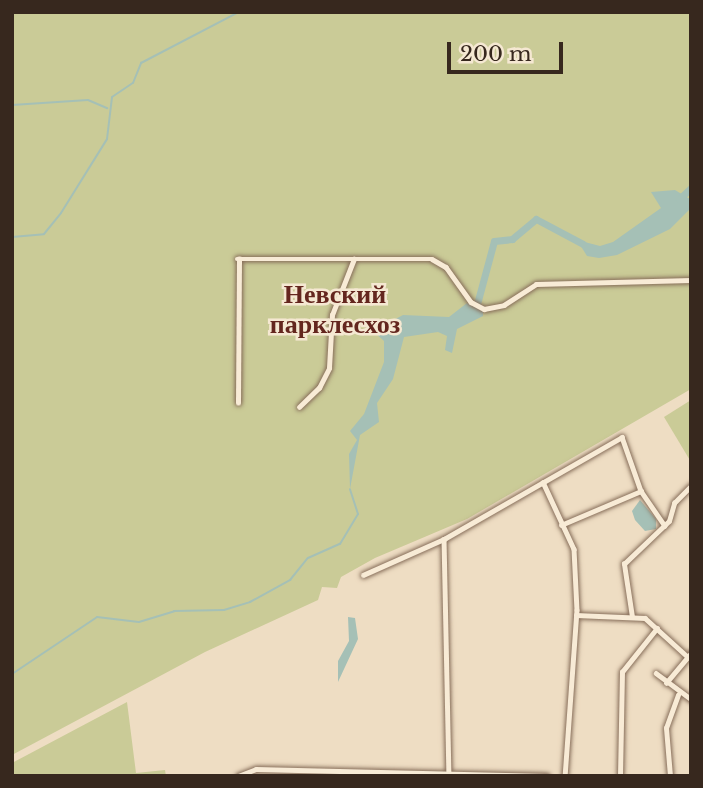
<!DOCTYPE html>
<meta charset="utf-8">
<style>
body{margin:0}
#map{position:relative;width:703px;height:788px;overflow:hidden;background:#eeddc3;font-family:"Libre Baskerville",serif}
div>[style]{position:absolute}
.green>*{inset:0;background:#cacb97}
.water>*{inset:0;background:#a5c0b6}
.stream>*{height:2px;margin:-1px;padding:0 1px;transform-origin:1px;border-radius:1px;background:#a5c0b6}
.river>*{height:7px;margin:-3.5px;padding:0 3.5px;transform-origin:3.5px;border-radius:3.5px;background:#a5c0b6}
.roads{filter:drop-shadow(0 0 2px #876e5a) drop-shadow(0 0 2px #876e5a)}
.minor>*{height:4.5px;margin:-2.25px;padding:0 2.25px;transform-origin:2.25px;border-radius:2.25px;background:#f8ebd6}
span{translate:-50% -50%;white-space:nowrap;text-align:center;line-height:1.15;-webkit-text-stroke:5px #f5e8d2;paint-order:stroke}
.quarter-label{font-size:26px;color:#64261e;font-weight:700}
.frame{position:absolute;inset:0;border:14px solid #37281e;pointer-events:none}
.scale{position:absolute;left:447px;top:42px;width:116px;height:32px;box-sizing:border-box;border:4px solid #37281e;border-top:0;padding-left:9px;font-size:21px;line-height:24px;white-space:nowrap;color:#37281e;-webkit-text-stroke:5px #f5e8d2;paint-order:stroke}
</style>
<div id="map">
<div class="green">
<i style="clip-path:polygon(12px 12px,691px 12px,691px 389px,467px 519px,375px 558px,341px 577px,337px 588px,322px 587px,318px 600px,205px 652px,12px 755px)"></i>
<i style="clip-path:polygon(691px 400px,691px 462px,664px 417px)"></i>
<i style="clip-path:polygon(127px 702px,136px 773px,165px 770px,166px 776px,12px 776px,12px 763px)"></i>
</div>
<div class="water">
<i style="clip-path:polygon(675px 190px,690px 199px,691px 208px,670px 229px,617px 255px,599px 258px,587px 256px,577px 240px,600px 246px,613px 242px,661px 208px,651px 192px)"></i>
<i style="clip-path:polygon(467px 303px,483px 310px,483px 316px,457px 329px,452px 353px,445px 350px,447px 336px,438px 332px,404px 337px,393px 379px,377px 403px,379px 422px,360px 435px,350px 489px,349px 454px,357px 440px,350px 431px,364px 414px,384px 362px,384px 341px,373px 331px,403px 315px,449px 317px)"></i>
<i style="clip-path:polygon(640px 500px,656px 519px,656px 529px,645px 531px,635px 520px,632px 511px)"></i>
<i style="clip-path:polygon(348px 617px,355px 618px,358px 639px,338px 682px,338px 661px,349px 641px)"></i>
</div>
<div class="stream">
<i style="left:12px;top:105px;width:76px;rotate:-3.8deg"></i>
<i style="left:88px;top:100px;width:21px;rotate:23deg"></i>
<i style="left:12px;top:237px;width:32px;rotate:-5deg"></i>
<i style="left:44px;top:234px;width:27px;rotate:-51deg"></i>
<i style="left:61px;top:213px;width:87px;rotate:-58.1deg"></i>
<i style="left:107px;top:139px;width:42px;rotate:-83.2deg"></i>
<i style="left:112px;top:97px;width:25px;rotate:-34deg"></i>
<i style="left:133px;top:83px;width:22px;rotate:-68deg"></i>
<i style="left:141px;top:63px;width:110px;rotate:-27.5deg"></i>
<i style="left:12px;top:674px;width:102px;rotate:-33.8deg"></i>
<i style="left:97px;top:617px;width:42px;rotate:6.8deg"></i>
<i style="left:139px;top:622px;width:37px;rotate:-17deg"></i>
<i style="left:174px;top:611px;width:50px;rotate:-1.1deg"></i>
<i style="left:224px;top:610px;width:27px;rotate:-17deg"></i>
<i style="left:250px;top:602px;width:46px;rotate:-28.8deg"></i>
<i style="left:290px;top:580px;width:28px;rotate:-51deg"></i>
<i style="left:308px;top:558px;width:35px;rotate:-24deg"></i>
<i style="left:340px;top:544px;width:35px;rotate:-59deg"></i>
<i style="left:358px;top:514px;width:26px;rotate:-108deg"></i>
</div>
<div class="river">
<i style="left:679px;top:199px;width:16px;rotate:-43deg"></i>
<i style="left:477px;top:304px;width:65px;rotate:-74.9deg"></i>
<i style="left:494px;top:241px;width:18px;rotate:-6deg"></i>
<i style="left:512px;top:239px;width:31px;rotate:-40deg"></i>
<i style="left:536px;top:219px;width:53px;rotate:28deg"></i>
</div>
<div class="roads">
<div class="minor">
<i style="left:237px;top:259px;width:195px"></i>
<i style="left:432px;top:259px;width:16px;rotate:30deg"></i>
<i style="left:446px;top:267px;width:43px;rotate:54.5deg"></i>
<i style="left:471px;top:302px;width:15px;rotate:28deg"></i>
<i style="left:484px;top:309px;width:20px;rotate:-11deg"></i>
<i style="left:504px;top:305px;width:38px;rotate:-33deg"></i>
<i style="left:536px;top:284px;width:155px;rotate:-1.5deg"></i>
<i style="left:238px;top:403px;width:144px;rotate:-89.6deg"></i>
<i style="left:299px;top:407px;width:28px;rotate:-44deg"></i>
<i style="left:319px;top:388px;width:22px;rotate:-63deg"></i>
<i style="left:329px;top:368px;width:53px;rotate:-86.8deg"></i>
<i style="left:332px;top:315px;width:60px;rotate:-68.6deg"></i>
<i style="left:543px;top:482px;width:74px;rotate:65.2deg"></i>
<i style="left:574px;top:549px;width:61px;rotate:87.2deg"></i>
<i style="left:577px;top:610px;width:166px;rotate:94.1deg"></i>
<i style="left:561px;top:525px;width:87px;rotate:-23deg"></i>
<i style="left:444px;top:539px;width:235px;rotate:88.8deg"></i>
<i style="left:363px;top:575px;width:89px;rotate:-24deg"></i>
<i style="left:444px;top:539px;width:205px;rotate:-29.8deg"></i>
<i style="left:622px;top:437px;width:57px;rotate:70.6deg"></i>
<i style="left:641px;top:491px;width:42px;rotate:55.6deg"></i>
<i style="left:576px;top:615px;width:69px;rotate:2.5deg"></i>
<i style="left:645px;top:618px;width:58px;rotate:42.2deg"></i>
<i style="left:632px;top:617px;width:54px;rotate:-98.6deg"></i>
<i style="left:624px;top:564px;width:62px;rotate:-43.7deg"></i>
<i style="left:669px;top:521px;width:19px;rotate:-74deg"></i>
<i style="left:674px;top:503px;width:24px;rotate:-45deg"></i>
<i style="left:656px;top:673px;width:44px;rotate:36.6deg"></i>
<i style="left:666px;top:683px;width:39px;rotate:-50deg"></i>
<i style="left:238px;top:776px;width:19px;rotate:-21deg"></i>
<i style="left:256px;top:769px;width:291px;rotate:1.4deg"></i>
<i style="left:620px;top:776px;width:104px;rotate:-88.9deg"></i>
<i style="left:622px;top:672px;width:56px;rotate:-51.5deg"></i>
<i style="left:670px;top:776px;width:48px;rotate:-94.8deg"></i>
<i style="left:666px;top:728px;width:35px;rotate:-70deg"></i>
</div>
</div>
<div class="quarter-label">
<span style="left:335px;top:310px">Невский<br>парклесхоз</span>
</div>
<div class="frame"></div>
<div class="scale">200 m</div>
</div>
